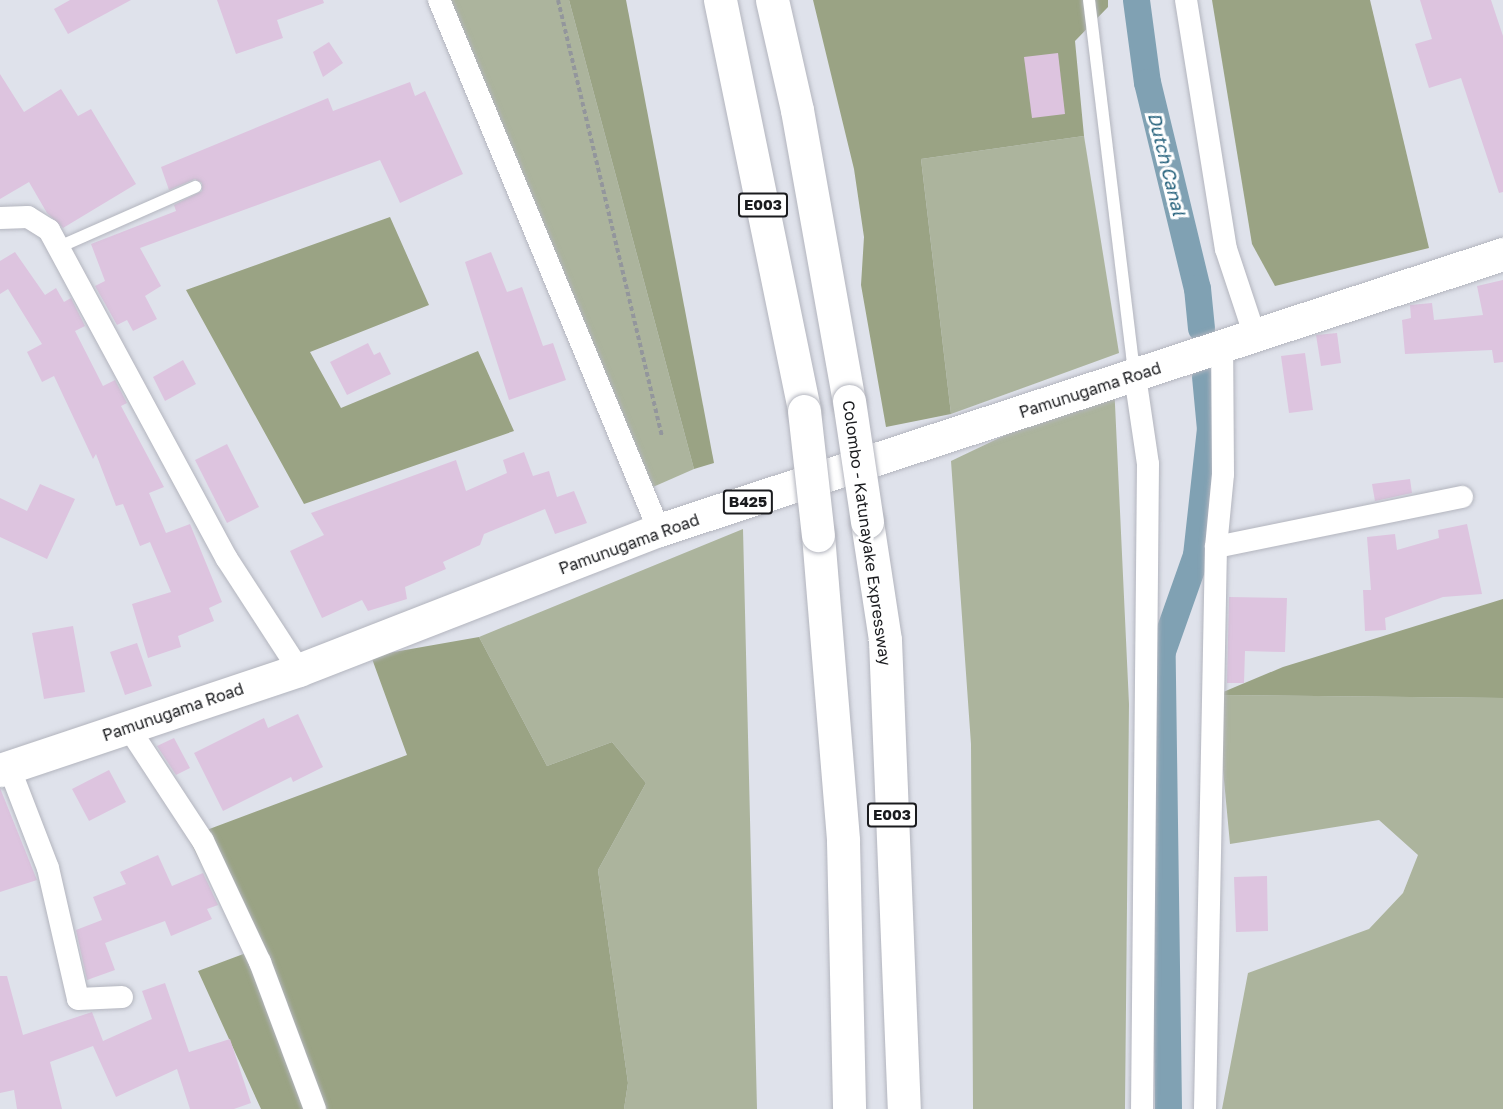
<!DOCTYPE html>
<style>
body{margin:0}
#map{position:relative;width:1503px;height:1109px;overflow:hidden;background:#dfe2eb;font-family:"Golos Text",sans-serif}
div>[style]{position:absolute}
.green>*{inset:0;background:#acb49d}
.forest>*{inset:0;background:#9aa384}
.canal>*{height:27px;margin:-13.5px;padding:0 13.5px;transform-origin:13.5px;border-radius:13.5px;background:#80a1b3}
.building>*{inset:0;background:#ddc4df}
.path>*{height:4px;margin-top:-2px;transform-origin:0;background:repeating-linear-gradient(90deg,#93969c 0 4.5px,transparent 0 7.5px)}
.roads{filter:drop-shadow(0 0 2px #b3b5be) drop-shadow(0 0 2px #b3b5be)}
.lane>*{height:12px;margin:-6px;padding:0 6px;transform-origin:6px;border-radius:6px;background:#fff}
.street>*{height:22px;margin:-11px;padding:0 11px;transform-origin:11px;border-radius:11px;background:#fff}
.primary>*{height:33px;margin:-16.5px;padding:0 16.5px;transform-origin:16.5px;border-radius:16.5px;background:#fff}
.highway>*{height:33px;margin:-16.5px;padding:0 16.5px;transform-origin:16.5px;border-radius:16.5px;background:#fff}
.bridges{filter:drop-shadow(0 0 2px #b3b5be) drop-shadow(0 0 2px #b3b5be)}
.highway-bridge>*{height:33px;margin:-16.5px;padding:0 16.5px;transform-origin:16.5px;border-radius:16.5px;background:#fff}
span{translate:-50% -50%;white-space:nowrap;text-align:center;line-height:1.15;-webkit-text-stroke:6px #fff;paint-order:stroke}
.shield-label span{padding:2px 4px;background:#fff;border:2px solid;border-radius:4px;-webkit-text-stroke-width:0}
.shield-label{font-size:15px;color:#1a1b1e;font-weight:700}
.street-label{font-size:16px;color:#1a1b1e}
.water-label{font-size:18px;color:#225f7a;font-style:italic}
</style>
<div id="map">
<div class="green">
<i style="clip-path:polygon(447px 0,569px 0,694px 469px,653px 487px)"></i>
<i style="clip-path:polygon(1084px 136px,1119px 353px,951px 414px,921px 159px)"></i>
<i style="clip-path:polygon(1114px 383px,1129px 704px,1125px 1109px,973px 1109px,971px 744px,951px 461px)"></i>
<i style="clip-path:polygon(743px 529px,757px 1109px,624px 1109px,628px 1083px,598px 870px,646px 783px,612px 742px,547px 766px,479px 637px)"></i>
<i style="clip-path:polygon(1216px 695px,1503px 698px,1503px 1109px,1222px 1109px,1248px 973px,1369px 929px,1403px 893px,1418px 855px,1379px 820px,1230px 844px)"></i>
</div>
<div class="forest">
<i style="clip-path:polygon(569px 0,626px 0,714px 463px,694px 469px)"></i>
<i style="clip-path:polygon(813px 0,1108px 0,1108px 7px,1075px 41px,1084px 136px,921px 159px,951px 414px,886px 427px,861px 285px,864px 237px,854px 169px)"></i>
<i style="clip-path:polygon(1212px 0,1370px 0,1429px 248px,1275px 286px,1252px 244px)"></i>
<i style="clip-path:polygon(390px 217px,429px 305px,310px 352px,341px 408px,478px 351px,514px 431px,304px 504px,186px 290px)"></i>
<i style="clip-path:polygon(1503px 599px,1503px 698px,1216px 695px,1283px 667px)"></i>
<i style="clip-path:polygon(479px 637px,547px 766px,612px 742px,646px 783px,598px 870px,628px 1083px,624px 1109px,261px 1109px,198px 971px,246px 953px,188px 837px,407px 755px,371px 656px)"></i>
</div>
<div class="canal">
<i style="left:1136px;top:0;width:83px;rotate:82.4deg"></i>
<i style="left:1147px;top:82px;width:212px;rotate:76.4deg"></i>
<i style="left:1197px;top:288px;width:40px;rotate:84.3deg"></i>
<i style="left:1168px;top:1109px;width:458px;rotate:-90.8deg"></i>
<i style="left:1162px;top:651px;width:102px;rotate:-70.5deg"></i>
<i style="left:1196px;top:555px;width:127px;rotate:-83.7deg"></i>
<i style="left:1210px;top:429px;width:53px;rotate:-95.4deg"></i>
</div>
<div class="building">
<i style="clip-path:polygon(70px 0,131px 0,68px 34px,54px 9px)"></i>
<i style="clip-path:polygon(217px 0,323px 0,324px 3px,277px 20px,283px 38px,236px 54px)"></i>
<i style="clip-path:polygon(1420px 0,1491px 0,1503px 36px,1503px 192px,1499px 193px,1461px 78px,1429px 88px,1415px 44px,1432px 39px)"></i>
<i style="clip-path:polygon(329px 42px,343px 63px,323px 77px,313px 52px)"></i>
<i style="clip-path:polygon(1058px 53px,1065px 114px,1032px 118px,1024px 57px)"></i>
<i style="clip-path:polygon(0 74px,24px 112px,61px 89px,78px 116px,91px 109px,136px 184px,63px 228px,47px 213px,29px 182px,0 199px)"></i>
<i style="clip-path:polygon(410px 82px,415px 96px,425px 91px,463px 174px,400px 203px,380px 160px,140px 248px,161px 286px,145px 296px,157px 319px,133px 331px,127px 320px,117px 325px,95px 286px,105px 281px,91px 244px,176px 211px,174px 205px,202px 191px,202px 183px,195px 179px,169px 190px,161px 167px,328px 98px,333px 111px)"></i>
<i style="clip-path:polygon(15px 252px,45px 295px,56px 288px,64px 302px,71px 298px,85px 326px,75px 331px,103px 386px,115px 380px,127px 403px,121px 406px,164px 487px,149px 493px,166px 533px,190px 524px,222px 602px,209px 608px,214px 621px,178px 636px,181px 647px,148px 658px,132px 604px,171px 592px,150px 542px,140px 546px,123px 504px,116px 506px,96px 454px,93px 459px,54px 376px,42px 382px,27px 352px,42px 344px,8px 289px,0 294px,0 261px)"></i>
<i style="clip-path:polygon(491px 252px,507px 292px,522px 287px,543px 346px,553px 343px,566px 380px,509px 400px,465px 262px)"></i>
<i style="clip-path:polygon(1503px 280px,1503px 362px,1494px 363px,1492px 350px,1405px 354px,1402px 320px,1411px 318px,1410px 305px,1432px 303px,1434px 320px,1483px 315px,1477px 286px)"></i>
<i style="clip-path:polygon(1337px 333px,1341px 363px,1321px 366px,1316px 335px)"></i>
<i style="clip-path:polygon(368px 343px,374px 355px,380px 352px,391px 374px,347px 395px,330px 362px)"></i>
<i style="clip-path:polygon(1305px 353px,1313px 410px,1289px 413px,1281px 356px)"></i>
<i style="clip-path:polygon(183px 360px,196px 384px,165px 401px,153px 377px)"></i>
<i style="clip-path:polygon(227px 444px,259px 507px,227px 523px,195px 460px)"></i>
<i style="clip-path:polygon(524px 452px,533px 476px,549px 471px,557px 497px,574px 491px,587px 523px,555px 534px,545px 509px,484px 534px,480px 545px,443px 562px,446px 569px,405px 587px,407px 599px,368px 611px,362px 600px,322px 618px,290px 551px,324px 535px,311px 513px,456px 460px,466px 491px,507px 473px,503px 460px)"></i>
<i style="clip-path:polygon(1410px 479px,1412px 493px,1375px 501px,1372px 484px)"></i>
<i style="clip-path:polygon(40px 484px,75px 499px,47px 559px,0 537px,0 498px,27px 511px)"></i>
<i style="clip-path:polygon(1467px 524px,1482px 594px,1443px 597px,1385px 618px,1386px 630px,1365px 631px,1363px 590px,1371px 590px,1367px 537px,1395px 534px,1397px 550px,1439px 538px,1438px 530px)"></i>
<i style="clip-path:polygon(1229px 597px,1287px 598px,1285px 652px,1245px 651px,1244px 683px,1227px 683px)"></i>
<i style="clip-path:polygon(73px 626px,85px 692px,44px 699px,32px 633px)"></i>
<i style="clip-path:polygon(137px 643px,152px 686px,125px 695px,110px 652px)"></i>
<i style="clip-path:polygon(298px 714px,323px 767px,293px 782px,291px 777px,223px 811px,194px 753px,264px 718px,268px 728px)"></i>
<i style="clip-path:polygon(174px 738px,190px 768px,176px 775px,157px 746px)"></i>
<i style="clip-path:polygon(109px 770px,126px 802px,89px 821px,72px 789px)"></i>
<i style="clip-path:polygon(0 788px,37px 880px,0 892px)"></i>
<i style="clip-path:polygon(158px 855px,172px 886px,203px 873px,218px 905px,207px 909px,212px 919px,171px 936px,165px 921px,105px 943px,115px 970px,87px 980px,76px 930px,102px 920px,93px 897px,126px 884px,120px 872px)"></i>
<i style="clip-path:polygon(1267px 876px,1268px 931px,1236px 932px,1234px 877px)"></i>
<i style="clip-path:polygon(0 976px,7px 976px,23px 1035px,92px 1012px,103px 1041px,152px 1019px,142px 991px,165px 983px,189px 1052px,230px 1039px,251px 1103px,234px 1109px,190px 1109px,177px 1069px,116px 1097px,93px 1046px,50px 1062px,62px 1109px,17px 1109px,14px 1090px,0 1093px)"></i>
</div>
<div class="path">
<i style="left:558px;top:0;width:448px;rotate:76.6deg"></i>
</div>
<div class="roads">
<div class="lane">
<i style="left:1089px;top:0;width:377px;rotate:83.1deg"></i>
<i style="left:59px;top:247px;width:149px;rotate:-23.8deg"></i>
</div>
<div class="street">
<i style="left:439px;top:0;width:574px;rotate:67.46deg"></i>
<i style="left:1186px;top:0;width:252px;rotate:80.9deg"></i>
<i style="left:1226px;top:249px;width:89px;rotate:71.6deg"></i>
<i style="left:0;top:218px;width:28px;rotate:-2deg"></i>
<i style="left:28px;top:217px;width:25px;rotate:32deg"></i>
<i style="left:49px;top:230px;width:374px;rotate:61.6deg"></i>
<i style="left:227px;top:559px;width:132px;rotate:57deg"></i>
<i style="left:1135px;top:376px;width:89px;rotate:81.6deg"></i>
<i style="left:1148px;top:464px;width:645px;rotate:90.53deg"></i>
<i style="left:1216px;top:547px;width:251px;rotate:-11.5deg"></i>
<i style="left:128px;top:727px;width:136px;rotate:56.7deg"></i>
<i style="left:203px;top:841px;width:134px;rotate:64.8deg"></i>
<i style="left:260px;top:962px;width:157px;rotate:69.5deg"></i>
<i style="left:9px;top:767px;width:108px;rotate:68.9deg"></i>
<i style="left:48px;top:868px;width:134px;rotate:77.1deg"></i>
<i style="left:78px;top:999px;width:44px;rotate:-2.6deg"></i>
<i style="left:1205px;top:1109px;width:562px;rotate:-88.88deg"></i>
<i style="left:1216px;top:547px;width:73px;rotate:-84.5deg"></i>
<i style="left:1223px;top:474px;width:129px;rotate:-90.4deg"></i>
</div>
<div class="primary">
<i style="left:0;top:770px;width:315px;rotate:-18.5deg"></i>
<i style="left:299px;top:670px;width:386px;rotate:-21.3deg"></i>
<i style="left:659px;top:530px;width:888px;rotate:-18.11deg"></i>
</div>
<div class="highway">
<i style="left:720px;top:0;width:419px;rotate:78.4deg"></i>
<i style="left:772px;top:0;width:113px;rotate:77.2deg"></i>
<i style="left:797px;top:110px;width:296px;rotate:79.9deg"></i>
<i style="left:867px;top:522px;width:119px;rotate:81.3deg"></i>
<i style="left:885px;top:640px;width:469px;rotate:87.7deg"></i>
<i style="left:818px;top:535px;width:307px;rotate:85.3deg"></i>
<i style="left:843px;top:841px;width:268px;rotate:88.7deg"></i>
</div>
</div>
<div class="bridges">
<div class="highway-bridge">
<i style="left:849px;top:401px;width:122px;rotate:81.5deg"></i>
<i style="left:804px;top:411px;width:125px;rotate:83.6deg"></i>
</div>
</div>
<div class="shield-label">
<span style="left:763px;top:205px">E003</span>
<span style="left:748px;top:502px">B425</span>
<span style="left:892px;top:815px">E003</span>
</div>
<div class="street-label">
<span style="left:1090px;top:390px;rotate:-18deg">Pamunugama Road</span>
<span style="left:867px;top:533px;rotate:82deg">Colombo - Katunayake Expressway</span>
<span style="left:629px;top:544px;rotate:-20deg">Pamunugama Road</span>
<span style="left:173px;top:712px;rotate:-19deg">Pamunugama Road</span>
</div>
<div class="water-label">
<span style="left:1167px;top:164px;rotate:76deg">Dutch Canal</span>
</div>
</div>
